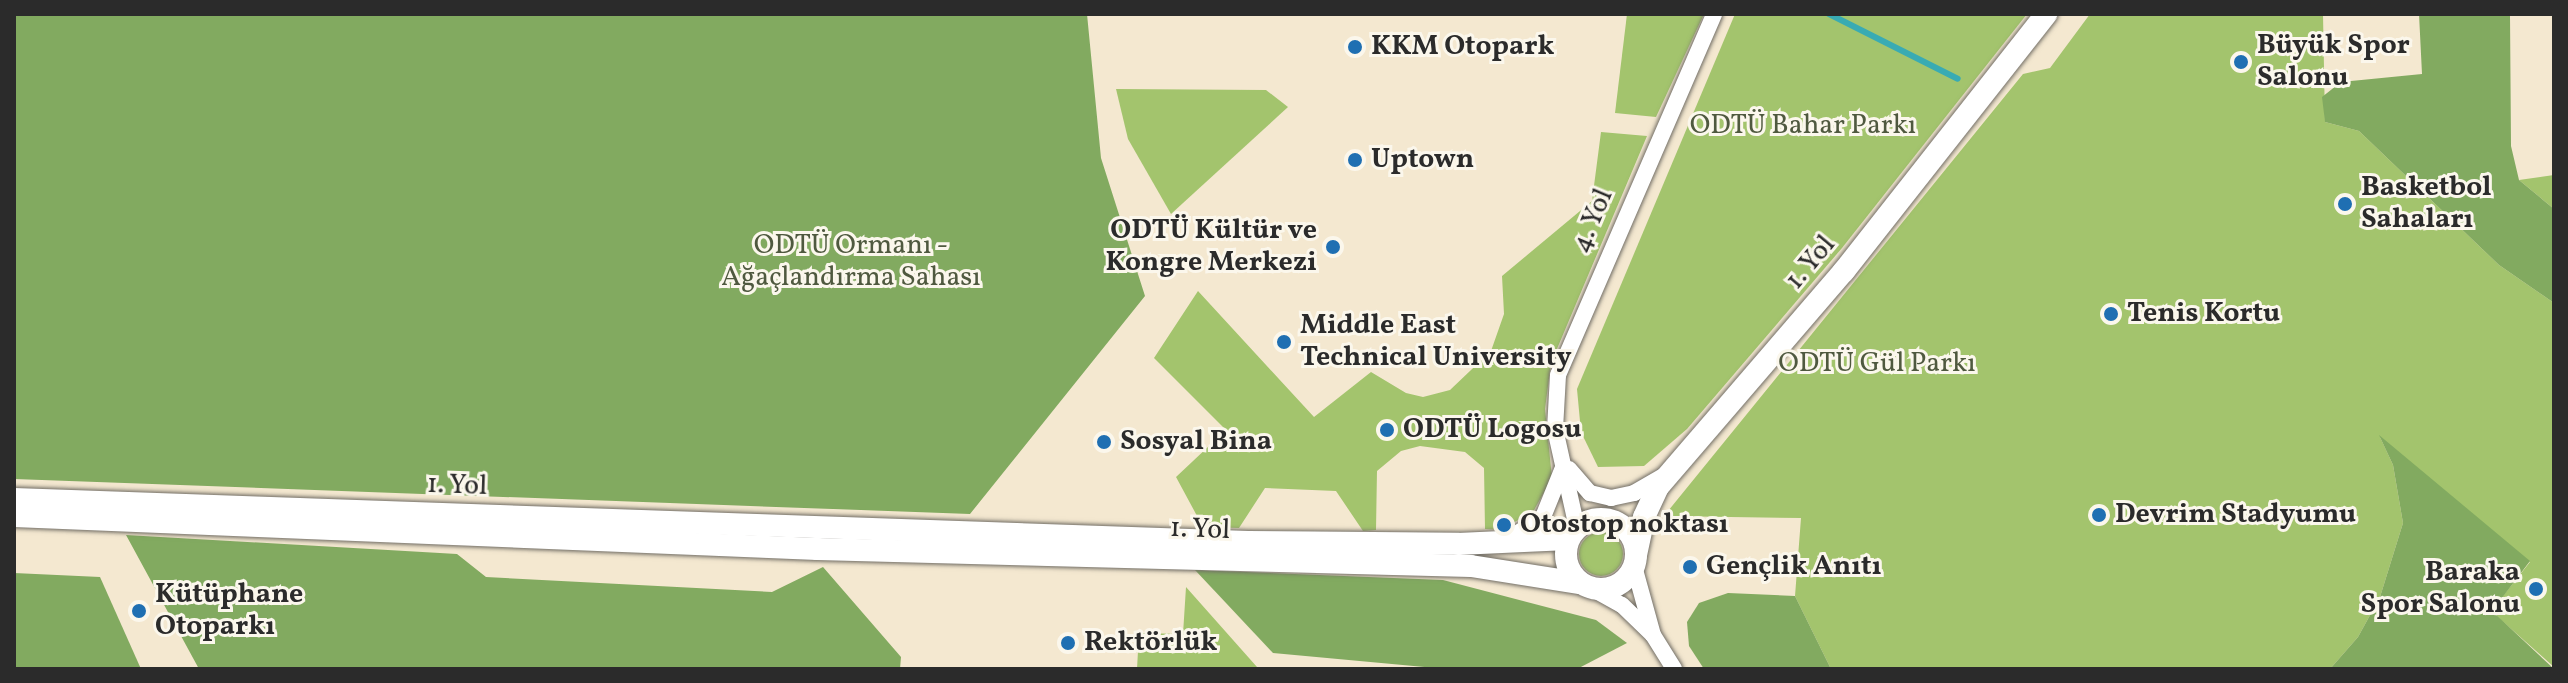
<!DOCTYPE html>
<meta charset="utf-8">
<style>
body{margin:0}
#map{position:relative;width:2568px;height:683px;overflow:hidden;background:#f4e8d0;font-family:Vollkorn,serif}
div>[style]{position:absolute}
.green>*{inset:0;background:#a3c46d}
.round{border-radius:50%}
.forest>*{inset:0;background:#82aa60}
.stream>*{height:6px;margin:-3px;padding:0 3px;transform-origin:3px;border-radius:3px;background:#39abb3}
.roads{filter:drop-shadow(0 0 2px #716d65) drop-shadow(0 0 2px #716d65)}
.street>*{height:16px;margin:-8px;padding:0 8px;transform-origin:8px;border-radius:8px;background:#fff}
.secondary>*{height:22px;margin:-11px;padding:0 11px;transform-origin:11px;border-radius:11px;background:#fff}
.secondary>.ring{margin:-11px;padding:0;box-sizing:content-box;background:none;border:22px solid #fff;border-radius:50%}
.dots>*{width:22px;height:22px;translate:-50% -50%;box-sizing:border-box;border:4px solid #fbf7ec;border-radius:50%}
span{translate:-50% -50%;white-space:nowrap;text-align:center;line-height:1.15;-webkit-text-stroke:6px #fbf7ec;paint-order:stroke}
.poi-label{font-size:28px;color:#2b2b2b;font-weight:700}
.left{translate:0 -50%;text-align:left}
.right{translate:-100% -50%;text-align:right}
.park-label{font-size:28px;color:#4f593f}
.street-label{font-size:28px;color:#2b2b2b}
.frame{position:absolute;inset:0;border:16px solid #2b2b2b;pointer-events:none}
</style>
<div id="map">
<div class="green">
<i style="clip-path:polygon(1627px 14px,1704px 14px,1656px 117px,1615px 113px)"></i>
<i style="clip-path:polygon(1735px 14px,2027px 14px,1842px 248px,1687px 429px,1644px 466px,1598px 467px,1581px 432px,1577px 389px)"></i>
<i style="clip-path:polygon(2090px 14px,2323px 14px,2325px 122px,2359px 131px,2499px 265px,2554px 303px,2554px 667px,2491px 611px,2530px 562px,2380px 437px,2393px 465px,2403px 523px,2380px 597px,2358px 637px,2330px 669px,1831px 669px,1795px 596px,1801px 518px,1664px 516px,2023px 74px,2050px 68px)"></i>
<i style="clip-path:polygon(1116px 89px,1266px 90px,1288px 107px,1171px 214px,1128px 139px)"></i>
<i style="clip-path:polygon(1601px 132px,1647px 136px,1551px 363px,1545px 409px,1552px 478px,1533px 512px,1500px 530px,1485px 529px,1484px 468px,1465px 452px,1420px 446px,1401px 451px,1377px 471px,1376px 530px,1363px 531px,1336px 491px,1265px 488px,1239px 528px,1203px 527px,1176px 477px,1226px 430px,1154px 358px,1198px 291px,1314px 417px,1371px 372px,1406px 393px,1423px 397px,1450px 390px,1491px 351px,1504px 314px,1502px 276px,1592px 201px)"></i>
<i style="clip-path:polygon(2554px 175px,2554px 209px,2519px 180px)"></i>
<i class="round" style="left:1579px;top:532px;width:44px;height:44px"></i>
<i style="clip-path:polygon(1186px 587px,1257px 667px,1257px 669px,1137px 669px,1139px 633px,1183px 634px)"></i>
</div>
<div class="forest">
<i style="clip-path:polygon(14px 14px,1087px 14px,1101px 158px,1145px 296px,970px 514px,14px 479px)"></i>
<i style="clip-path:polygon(2419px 14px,2510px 14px,2511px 146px,2519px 180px,2554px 209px,2554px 303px,2499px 265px,2359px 131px,2325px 122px,2322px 97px,2341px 82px,2422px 74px)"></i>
<i style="clip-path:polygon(2379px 435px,2530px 561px,2492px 611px,2554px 669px,2330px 669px,2358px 637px,2380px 597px,2403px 523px,2393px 465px)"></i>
<i style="clip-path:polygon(126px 535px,457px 554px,486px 577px,772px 592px,823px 567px,901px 657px,900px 669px,199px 669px)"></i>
<i style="clip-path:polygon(1195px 570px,1443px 580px,1596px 620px,1627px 643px,1577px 669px,1446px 669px,1273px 653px)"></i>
<i style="clip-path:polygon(14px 573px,100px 577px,141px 669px,14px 669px)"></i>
<i style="clip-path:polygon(1728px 593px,1795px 596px,1831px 669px,1704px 669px,1689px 646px,1687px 622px,1699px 603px)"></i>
</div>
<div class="stream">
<i style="left:1829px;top:14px;width:144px;rotate:26.7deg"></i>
</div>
<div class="roads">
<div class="street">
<i style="left:1569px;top:469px;width:32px;rotate:49deg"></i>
<i style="left:1590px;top:493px;width:22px;rotate:13deg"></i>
<i style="left:1611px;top:498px;width:24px;rotate:-12deg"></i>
<i style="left:1634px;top:493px;width:34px;rotate:-30deg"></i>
<i style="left:1577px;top:528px;width:101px;rotate:-102.5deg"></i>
<i style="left:1555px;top:429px;width:54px;rotate:-86.8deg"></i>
<i style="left:1558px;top:375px;width:393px;rotate:-66.6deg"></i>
<i style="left:1508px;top:539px;width:41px;rotate:-32.2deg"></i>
<i style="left:1543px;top:517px;width:51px;rotate:-68deg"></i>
<i style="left:1634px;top:566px;width:72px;rotate:74.6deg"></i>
<i style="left:1653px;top:635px;width:40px;rotate:58deg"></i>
<i style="left:1591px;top:588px;width:35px;rotate:29deg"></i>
<i style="left:1622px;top:605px;width:42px;rotate:44deg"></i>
</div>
<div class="secondary">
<i style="left:14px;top:499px;width:1235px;rotate:2deg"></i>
<i style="left:1248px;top:542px;width:210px;rotate:0.5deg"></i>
<i style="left:1458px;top:544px;width:110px;rotate:-2.6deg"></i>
<i style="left:14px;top:516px;width:804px;rotate:2.35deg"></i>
<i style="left:817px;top:549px;width:654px;rotate:1.49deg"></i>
<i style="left:1471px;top:566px;width:110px;rotate:8.9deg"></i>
<i class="ring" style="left:1566px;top:519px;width:48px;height:48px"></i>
<i style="left:1636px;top:555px;width:39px;rotate:-78deg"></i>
<i style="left:1644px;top:517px;width:33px;rotate:-65deg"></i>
<i style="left:1658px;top:487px;width:285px;rotate:-49.3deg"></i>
<i style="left:1844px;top:271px;width:327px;rotate:-51.8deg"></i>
</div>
</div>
<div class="dots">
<i style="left:1355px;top:47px;background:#1f6fb2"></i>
<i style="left:2241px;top:62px;background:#1f6fb2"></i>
<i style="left:1355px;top:160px;background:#1f6fb2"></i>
<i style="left:2345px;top:204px;background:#1f6fb2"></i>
<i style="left:1333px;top:247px;background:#1f6fb2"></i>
<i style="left:2111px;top:314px;background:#1f6fb2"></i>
<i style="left:1284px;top:342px;background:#1f6fb2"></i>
<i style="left:1387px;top:430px;background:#1f6fb2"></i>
<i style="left:1104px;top:442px;background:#1f6fb2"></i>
<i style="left:2099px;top:515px;background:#1f6fb2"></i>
<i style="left:1504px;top:525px;background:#1f6fb2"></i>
<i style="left:1690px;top:567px;background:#1f6fb2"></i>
<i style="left:2536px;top:589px;background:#1f6fb2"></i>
<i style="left:139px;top:611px;background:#1f6fb2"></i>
<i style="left:1068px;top:643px;background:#1f6fb2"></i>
</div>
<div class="poi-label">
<span class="left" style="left:2257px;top:62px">Büyük Spor<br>Salonu</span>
<span class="left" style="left:1371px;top:47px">KKM Otopark</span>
<span class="left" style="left:1371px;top:160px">Uptown</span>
<span class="left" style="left:2361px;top:204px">Basketbol<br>Sahaları</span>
<span class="right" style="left:1317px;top:247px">ODTÜ Kültür ve<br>Kongre Merkezi</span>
<span class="left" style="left:2127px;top:314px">Tenis Kortu</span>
<span class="left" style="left:1300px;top:342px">Middle East<br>Technical University</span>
<span class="left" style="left:1403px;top:430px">ODTÜ Logosu</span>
<span class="left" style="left:1120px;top:442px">Sosyal Bina</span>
<span class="left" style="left:2115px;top:515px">Devrim Stadyumu</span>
<span class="left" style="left:1520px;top:525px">Otostop noktası</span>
<span class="left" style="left:1706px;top:567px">Gençlik Anıtı</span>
<span class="right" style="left:2520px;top:589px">Baraka<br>Spor Salonu</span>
<span class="left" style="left:155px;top:611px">Kütüphane<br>Otoparkı</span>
<span class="left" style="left:1084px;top:643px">Rektörlük</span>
</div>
<div class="park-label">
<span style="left:1803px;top:126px">ODTÜ Bahar Parkı</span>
<span style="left:851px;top:262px">ODTÜ Ormanı -<br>Ağaçlandırma Sahası</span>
<span style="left:1877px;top:364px">ODTÜ Gül Parkı</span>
</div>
<div class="street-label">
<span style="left:1593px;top:221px;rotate:-67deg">4. Yol</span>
<span style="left:1811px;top:263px;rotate:-50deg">1. Yol</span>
<span style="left:457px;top:486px;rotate:2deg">1. Yol</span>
<span style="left:1200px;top:530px;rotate:2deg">1. Yol</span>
</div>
<div class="frame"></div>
</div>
